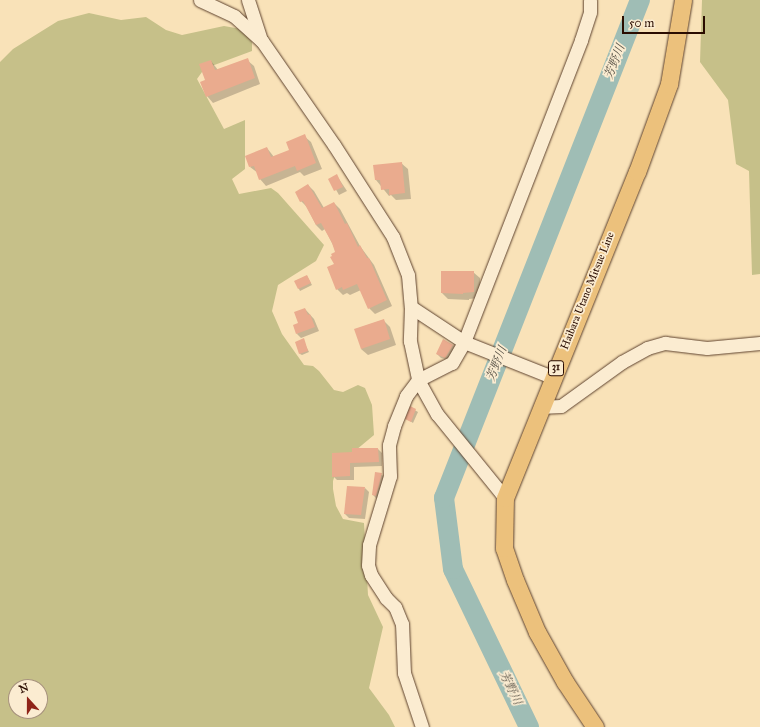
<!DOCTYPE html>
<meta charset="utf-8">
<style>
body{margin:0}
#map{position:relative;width:760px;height:727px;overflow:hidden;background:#f9e2b8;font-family:"IM FELL Great Primer","Noto Serif JP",serif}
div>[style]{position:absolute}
.green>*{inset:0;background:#c6c089}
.shadow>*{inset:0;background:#0003}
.river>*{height:20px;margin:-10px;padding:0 10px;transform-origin:10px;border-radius:10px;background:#9fbdb5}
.building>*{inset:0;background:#eaab8e}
.roads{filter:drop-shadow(0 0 1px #5e422e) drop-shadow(0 0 1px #5e422e)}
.minor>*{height:13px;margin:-6.5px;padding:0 6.5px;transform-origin:6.5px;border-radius:6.5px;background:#fbecd1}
.major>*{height:17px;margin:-8.5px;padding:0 8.5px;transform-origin:8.5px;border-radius:8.5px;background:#ecc17c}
span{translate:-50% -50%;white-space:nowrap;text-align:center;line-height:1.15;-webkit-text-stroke:3.5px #fbecd1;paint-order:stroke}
.shield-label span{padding:1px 3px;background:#fbecd1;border:1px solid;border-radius:3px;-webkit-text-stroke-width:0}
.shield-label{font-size:10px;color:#2a0c00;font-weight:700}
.street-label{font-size:11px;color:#2a0c00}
.water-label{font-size:12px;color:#595348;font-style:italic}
.north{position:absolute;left:8px;top:679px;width:40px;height:40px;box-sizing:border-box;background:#fbecd1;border:1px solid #a7927d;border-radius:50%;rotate:339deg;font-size:11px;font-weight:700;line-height:16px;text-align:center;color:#2a0c00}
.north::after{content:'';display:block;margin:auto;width:14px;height:18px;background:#8f2418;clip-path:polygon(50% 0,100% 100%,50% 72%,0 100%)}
.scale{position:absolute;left:622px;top:16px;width:83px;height:18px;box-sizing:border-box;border:2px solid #2a0c00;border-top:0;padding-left:5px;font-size:12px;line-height:14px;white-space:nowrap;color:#2a0c00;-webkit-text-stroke:3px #fbecd1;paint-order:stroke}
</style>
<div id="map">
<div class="green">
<i style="clip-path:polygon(702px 0,760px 0,760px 274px,752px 275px,749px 171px,736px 164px,728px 100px,700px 62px)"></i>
<i style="clip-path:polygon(evenodd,89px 13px,121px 20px,146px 17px,166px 30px,182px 35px,224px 26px,241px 29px,252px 42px,252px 51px,209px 67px,202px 72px,197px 79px,224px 129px,245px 120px,245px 169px,232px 179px,239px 194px,271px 188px,278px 193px,324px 245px,316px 261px,278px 285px,272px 311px,282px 334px,304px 365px,313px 366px,319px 371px,334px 390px,343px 392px,358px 385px,365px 388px,372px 405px,374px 435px,338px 465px,333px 481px,333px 489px,336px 506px,343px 519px,364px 523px,368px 595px,383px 627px,369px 688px,389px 715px,395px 727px,0 727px,0 62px,13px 49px,58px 21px,89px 13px,16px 687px,40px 687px,40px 711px,16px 711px,16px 687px)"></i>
</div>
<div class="shadow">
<i style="clip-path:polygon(247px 60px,254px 66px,260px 84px,213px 103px,207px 96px,207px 81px,211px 61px,218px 70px)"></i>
<i style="clip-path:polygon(304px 136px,311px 142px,322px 169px,304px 176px,300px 172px,266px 186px,260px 179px,258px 173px,250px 167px,267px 148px,274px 157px,290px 151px)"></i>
<i style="clip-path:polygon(401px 163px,408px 169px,411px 199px,396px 200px,391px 195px,389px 196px,376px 180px)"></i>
<i style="clip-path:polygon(337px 176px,347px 191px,339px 195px,330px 179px)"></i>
<i style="clip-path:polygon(308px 185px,314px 191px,324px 208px,334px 203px,340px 209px,360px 246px,374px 265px,392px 306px,375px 314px,369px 308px,361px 290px,350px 295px,347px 293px,343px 295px,337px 289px,337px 253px,325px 229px,322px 231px,316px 225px,307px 207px,301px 201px)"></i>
<i style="clip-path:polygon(473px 272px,480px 278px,480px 298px,469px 299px,469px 300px,448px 299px,442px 293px)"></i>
<i style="clip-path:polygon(307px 276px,312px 285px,300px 291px,295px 281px)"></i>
<i style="clip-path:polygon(305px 309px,314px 319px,319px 331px,301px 338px,297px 334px)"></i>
<i style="clip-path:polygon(384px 321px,390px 327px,396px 345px,368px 355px,361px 349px)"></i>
<i style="clip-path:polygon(303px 340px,309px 352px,302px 355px,300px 354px)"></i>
<i style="clip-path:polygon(453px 345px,457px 349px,450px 360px,441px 358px,437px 354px)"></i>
<i style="clip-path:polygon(411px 408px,418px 412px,413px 423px,407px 419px)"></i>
<i style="clip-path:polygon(378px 449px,382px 453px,382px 466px,354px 467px,354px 480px,337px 480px,333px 476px,353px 453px)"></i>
<i style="clip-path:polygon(381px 474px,385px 478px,377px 499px,373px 495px)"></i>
<i style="clip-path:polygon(365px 488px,369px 492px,365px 519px,349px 518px,345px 514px)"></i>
</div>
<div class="river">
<i style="left:529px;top:727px;width:175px;rotate:-115.7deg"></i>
<i style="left:453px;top:569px;width:72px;rotate:-97.2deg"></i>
<i style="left:444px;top:498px;width:535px;rotate:-68.52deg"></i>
</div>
<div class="building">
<i style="clip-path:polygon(248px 58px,255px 78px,206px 97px,200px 82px,205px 80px,199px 64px,211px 60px,215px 70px)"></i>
<i style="clip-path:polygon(305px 134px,316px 163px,297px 171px,295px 166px,259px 180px,254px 166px,249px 167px,245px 156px,267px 147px,271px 157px,289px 150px,286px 142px)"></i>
<i style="clip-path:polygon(402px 162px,405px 193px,389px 195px,389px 189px,381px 190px,380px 180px,375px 180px,373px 165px)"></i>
<i style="clip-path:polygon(337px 174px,343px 187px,334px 191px,328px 179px)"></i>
<i style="clip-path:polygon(308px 184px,322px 208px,334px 202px,345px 224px,347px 223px,358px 247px,360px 245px,367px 258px,369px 258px,387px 300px,368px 309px,357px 284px,343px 290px,342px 287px,336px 290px,327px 267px,334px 264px,330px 257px,332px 256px,331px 254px,335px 252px,332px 243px,321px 223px,316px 225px,303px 201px,300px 202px,295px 192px)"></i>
<i style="clip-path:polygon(441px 271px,474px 271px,474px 292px,463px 293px,463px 294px,441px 293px)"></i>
<i style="clip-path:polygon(307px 275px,311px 283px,298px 289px,294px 281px)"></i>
<i style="clip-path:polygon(305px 308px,308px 315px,310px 314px,315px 327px,296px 334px,293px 325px,298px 323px,294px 312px)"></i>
<i style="clip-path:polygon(384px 319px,390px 339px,361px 349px,354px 329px)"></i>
<i style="clip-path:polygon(304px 338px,308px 351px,299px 354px,295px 342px)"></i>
<i style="clip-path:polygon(443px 339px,453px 345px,445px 358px,436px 354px)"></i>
<i style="clip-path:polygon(410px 406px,416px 409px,411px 422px,405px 419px)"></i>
<i style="clip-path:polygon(352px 448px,378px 448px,379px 462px,350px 463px,350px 476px,332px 477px,332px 453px,352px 452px)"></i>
<i style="clip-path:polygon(375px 472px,382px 473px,376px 496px,372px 495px)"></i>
<i style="clip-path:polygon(347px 486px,365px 487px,361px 515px,344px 514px)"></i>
</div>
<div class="roads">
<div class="minor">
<i style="left:200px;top:0;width:38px;rotate:25deg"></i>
<i style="left:234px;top:16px;width:38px;rotate:42deg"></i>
<i style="left:262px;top:41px;width:126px;rotate:55.3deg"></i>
<i style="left:334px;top:145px;width:109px;rotate:57.3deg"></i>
<i style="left:393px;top:237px;width:41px;rotate:68.5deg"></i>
<i style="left:408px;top:275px;width:32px;rotate:85deg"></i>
<i style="left:411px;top:307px;width:34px;rotate:92deg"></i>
<i style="left:410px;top:341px;width:40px;rotate:78deg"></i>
<i style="left:418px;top:380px;width:39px;rotate:61deg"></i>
<i style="left:437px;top:414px;width:108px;rotate:51deg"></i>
<i style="left:248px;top:0;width:42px;rotate:72deg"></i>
<i style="left:411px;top:307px;width:64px;rotate:33.4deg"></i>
<i style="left:464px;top:342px;width:95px;rotate:21.7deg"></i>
<i style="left:540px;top:407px;width:21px;rotate:-3deg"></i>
<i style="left:561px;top:406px;width:75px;rotate:-35.8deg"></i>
<i style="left:622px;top:362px;width:29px;rotate:-29deg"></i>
<i style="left:647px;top:348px;width:19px;rotate:-16deg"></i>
<i style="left:665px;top:343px;width:42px;rotate:6.8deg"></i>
<i style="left:707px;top:348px;width:53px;rotate:-5.4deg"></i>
<i style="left:422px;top:727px;width:57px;rotate:-108.4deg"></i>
<i style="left:404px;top:673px;width:49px;rotate:-92.3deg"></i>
<i style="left:402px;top:624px;width:18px;rotate:-112deg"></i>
<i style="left:395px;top:607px;width:13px;rotate:-135deg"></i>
<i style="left:386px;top:598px;width:27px;rotate:-123deg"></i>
<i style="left:371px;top:575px;width:10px;rotate:-107deg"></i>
<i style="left:368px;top:565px;width:20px;rotate:-87deg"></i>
<i style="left:369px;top:545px;width:72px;rotate:-73.1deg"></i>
<i style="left:390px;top:476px;width:31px;rotate:-92deg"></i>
<i style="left:389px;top:445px;width:20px;rotate:-75deg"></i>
<i style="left:394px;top:426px;width:32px;rotate:-68deg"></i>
<i style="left:406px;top:396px;width:20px;rotate:-53deg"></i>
<i style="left:418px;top:380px;width:38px;rotate:-27deg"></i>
<i style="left:452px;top:363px;width:24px;rotate:-60deg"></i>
<i style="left:464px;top:342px;width:324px;rotate:-68.8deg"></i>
<i style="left:581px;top:40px;width:29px;rotate:-72deg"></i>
<i style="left:590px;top:12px;width:12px;rotate:-90deg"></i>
</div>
<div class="major">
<i style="left:595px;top:727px;width:54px;rotate:-123.7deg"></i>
<i style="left:565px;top:682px;width:57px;rotate:-119.2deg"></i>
<i style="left:537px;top:632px;width:56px;rotate:-112.9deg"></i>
<i style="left:515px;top:580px;width:34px;rotate:-109deg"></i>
<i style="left:504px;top:548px;width:50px;rotate:-88.9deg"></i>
<i style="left:505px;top:498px;width:352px;rotate:-68deg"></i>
<i style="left:637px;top:172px;width:94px;rotate:-70deg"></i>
<i style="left:669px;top:84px;width:85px;rotate:-80.5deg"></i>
</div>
</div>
<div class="shield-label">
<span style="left:556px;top:368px">31</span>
</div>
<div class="street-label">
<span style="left:588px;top:291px;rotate:-68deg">Haibara Utano Mitsue Line</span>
</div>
<div class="water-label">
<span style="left:615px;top:62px;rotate:-68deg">芳野川</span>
<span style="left:497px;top:364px;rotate:-68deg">芳野川</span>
<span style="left:510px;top:688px;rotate:64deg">芳野川</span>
</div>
<div class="north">N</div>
<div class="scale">50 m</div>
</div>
